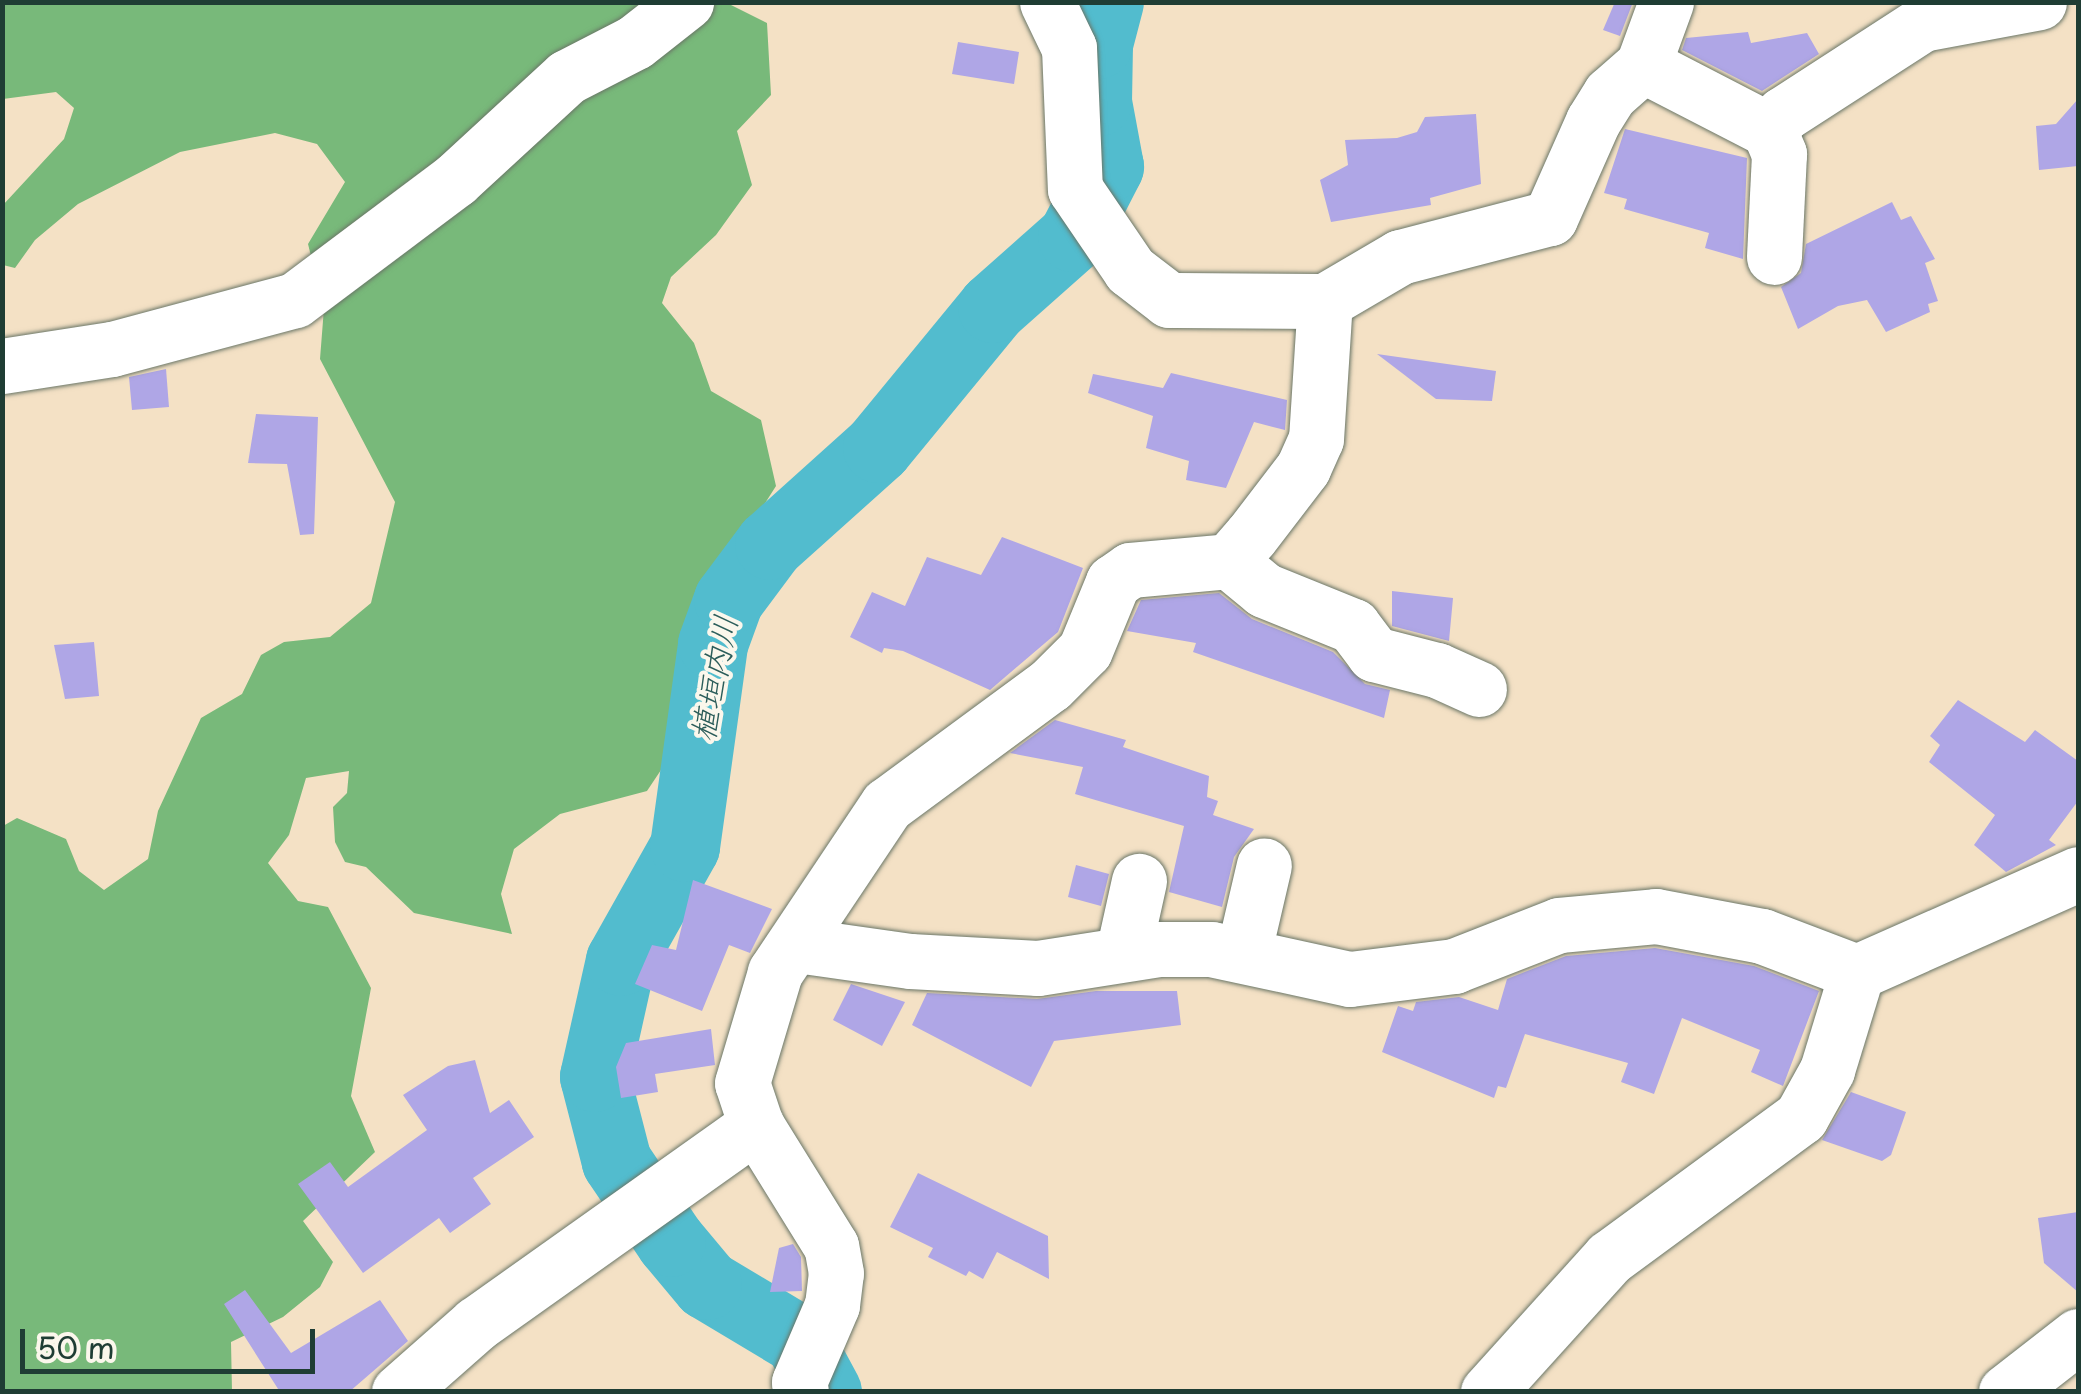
<!DOCTYPE html>
<meta charset="utf-8">
<style>
body{margin:0}
#map{position:relative;width:2081px;height:1394px;overflow:hidden;background:#f4e1c5;font-family:"Playpen Sans","Klee One",sans-serif}
div>[style]{position:absolute}
.forest>*{inset:0;background:#78b97a}
.river>*{height:70px;margin:-35px;padding:0 35px;transform-origin:35px;border-radius:35px;background:#52bcce}
.building>*{inset:0;background:#afa6e6}
.roads{filter:drop-shadow(0 0 2px #6a7667) drop-shadow(0 0 2px #6a7667)}
.minor>*{height:55px;margin:-27.5px;padding:0 27.5px;transform-origin:27.5px;border-radius:27.5px;background:#fff}
.major>*{height:55px;margin:-27.5px;padding:0 27.5px;transform-origin:27.5px;border-radius:27.5px;background:#fff}
span{translate:-50% -50%;white-space:nowrap;text-align:center;line-height:1.15;-webkit-text-stroke:8px #fbf7ec;paint-order:stroke}
.water-label{font-size:32px;color:#2c5d5a;font-style:italic}
.frame{position:absolute;inset:0;border:5px solid #1f3d34;pointer-events:none}
.scale{position:absolute;left:20px;top:1329px;width:295px;height:45px;box-sizing:border-box;border:5px solid #1f3d34;border-top:0;padding-left:12px;font-size:30px;line-height:35px;white-space:nowrap;color:#1f3d34;-webkit-text-stroke:8px #fbf7ec;paint-order:stroke}
</style>
<div id="map">
<div class="forest">
<i style="clip-path:polygon(725px 2px,767px 23px,771px 95px,737px 131px,752px 185px,716px 235px,671px 277px,662px 303px,694px 343px,711px 391px,761px 420px,776px 486px,736px 549px,702px 581px,687px 619px,671px 755px,647px 791px,560px 814px,514px 849px,501px 894px,512px 934px,414px 913px,366px 867px,345px 862px,335px 842px,333px 807px,347px 793px,349px 771px,306px 778px,289px 835px,268px 863px,298px 901px,328px 907px,371px 988px,351px 1096px,375px 1152px,303px 1221px,333px 1262px,320px 1287px,283px 1317px,231px 1342px,232px 1391px,3px 1391px,3px 826px,17px 818px,66px 839px,79px 871px,104px 890px,148px 859px,158px 811px,201px 718px,242px 694px,261px 655px,284px 642px,330px 637px,371px 603px,395px 502px,320px 359px,324px 308px,308px 244px,345px 182px,317px 144px,275px 133px,180px 152px,78px 204px,35px 240px,15px 268px,3px 265px,3px 205px,64px 139px,74px 108px,56px 92px,3px 99px,3px 3px)"></i>
</div>
<div class="river">
<i style="left:827px;top:1392px;width:59px;rotate:-118.3deg"></i>
<i style="left:799px;top:1340px;width:107px;rotate:-149.1deg"></i>
<i style="left:707px;top:1285px;width:56px;rotate:-129.9deg"></i>
<i style="left:671px;top:1242px;width:97px;rotate:-124deg"></i>
<i style="left:617px;top:1162px;width:88px;rotate:-104.5deg"></i>
<i style="left:595px;top:1077px;width:119px;rotate:-77.4deg"></i>
<i style="left:621px;top:961px;width:131px;rotate:-60.7deg"></i>
<i style="left:685px;top:847px;width:205px;rotate:-82.1deg"></i>
<i style="left:713px;top:644px;width:47px;rotate:-70deg"></i>
<i style="left:729px;top:600px;width:69px;rotate:-53.3deg"></i>
<i style="left:770px;top:545px;width:145px;rotate:-41.9deg"></i>
<i style="left:878px;top:448px;width:181px;rotate:-50.6deg"></i>
<i style="left:993px;top:308px;width:107px;rotate:-41.6deg"></i>
<i style="left:1073px;top:237px;width:79px;rotate:-62.8deg"></i>
<i style="left:1109px;top:167px;width:66px;rotate:-100.5deg"></i>
<i style="left:1097px;top:102px;width:58px;rotate:-89deg"></i>
<i style="left:1098px;top:44px;width:43px;rotate:-75.3deg"></i>
</div>
<div class="building">
<i style="clip-path:polygon(1615px 2px,1633px 2px,1620px 36px,1603px 30px)"></i>
<i style="clip-path:polygon(1748px 32px,1751px 43px,1807px 33px,1819px 54px,1762px 91px,1682px 50px,1686px 38px)"></i>
<i style="clip-path:polygon(958px 42px,1019px 52px,1014px 84px,952px 74px)"></i>
<i style="clip-path:polygon(2078px 99px,2078px 166px,2039px 170px,2036px 126px,2056px 124px)"></i>
<i style="clip-path:polygon(1476px 114px,1481px 184px,1430px 198px,1431px 205px,1331px 222px,1320px 180px,1348px 165px,1345px 140px,1397px 138px,1417px 132px,1425px 117px)"></i>
<i style="clip-path:polygon(1625px 129px,1747px 158px,1743px 259px,1705px 248px,1709px 233px,1624px 209px,1627px 199px,1604px 193px)"></i>
<i style="clip-path:polygon(1892px 202px,1901px 220px,1911px 216px,1935px 259px,1925px 263px,1938px 301px,1928px 304px,1930px 312px,1886px 332px,1867px 300px,1838px 306px,1798px 329px,1781px 287px,1801px 273px,1806px 244px)"></i>
<i style="clip-path:polygon(1377px 354px,1496px 371px,1492px 401px,1436px 399px)"></i>
<i style="clip-path:polygon(166px 369px,169px 407px,132px 410px,129px 377px)"></i>
<i style="clip-path:polygon(1171px 373px,1287px 400px,1285px 430px,1254px 422px,1226px 488px,1186px 480px,1189px 461px,1146px 448px,1153px 416px,1088px 393px,1093px 374px,1163px 388px)"></i>
<i style="clip-path:polygon(256px 414px,318px 417px,314px 534px,300px 535px,287px 464px,248px 463px)"></i>
<i style="clip-path:polygon(1002px 537px,1083px 568px,1058px 632px,990px 690px,903px 651px,884px 648px,882px 653px,850px 637px,872px 592px,905px 606px,927px 557px,981px 575px)"></i>
<i style="clip-path:polygon(1392px 591px,1453px 598px,1449px 641px,1392px 626px)"></i>
<i style="clip-path:polygon(1219px 593px,1252px 619px,1333px 652px,1365px 684px,1390px 690px,1384px 718px,1193px 652px,1196px 643px,1127px 631px,1141px 600px)"></i>
<i style="clip-path:polygon(94px 642px,99px 696px,65px 699px,54px 645px)"></i>
<i style="clip-path:polygon(1958px 700px,2025px 742px,2035px 730px,2078px 761px,2078px 801px,2049px 840px,2056px 845px,2006px 872px,1974px 845px,1995px 815px,1929px 762px,1940px 745px,1930px 736px)"></i>
<i style="clip-path:polygon(1055px 720px,1126px 740px,1123px 747px,1209px 776px,1207px 797px,1218px 801px,1213px 815px,1254px 829px,1234px 857px,1222px 907px,1169px 892px,1184px 826px,1075px 794px,1083px 767px,1010px 753px)"></i>
<i style="clip-path:polygon(1076px 865px,1109px 874px,1101px 906px,1068px 897px)"></i>
<i style="clip-path:polygon(693px 880px,772px 909px,750px 953px,729px 945px,702px 1011px,635px 984px,652px 945px,676px 950px)"></i>
<i style="clip-path:polygon(1655px 948px,1754px 966px,1819px 991px,1783px 1086px,1751px 1072px,1760px 1050px,1682px 1018px,1654px 1094px,1621px 1082px,1628px 1063px,1525px 1034px,1506px 1088px,1498px 1086px,1494px 1098px,1382px 1052px,1398px 1006px,1413px 1011px,1416px 1002px,1459px 997px,1498px 1010px,1507px 979px,1566px 956px)"></i>
<i style="clip-path:polygon(851px 984px,905px 1002px,882px 1046px,833px 1020px)"></i>
<i style="clip-path:polygon(1096px 991px,1177px 991px,1181px 1025px,1054px 1041px,1031px 1087px,912px 1025px,927px 993px,1037px 999px)"></i>
<i style="clip-path:polygon(711px 1029px,715px 1065px,655px 1074px,658px 1092px,621px 1098px,616px 1067px,626px 1043px)"></i>
<i style="clip-path:polygon(475px 1060px,490px 1113px,509px 1100px,534px 1137px,473px 1178px,491px 1204px,450px 1233px,439px 1218px,363px 1273px,298px 1184px,330px 1162px,348px 1187px,427px 1130px,403px 1095px,448px 1066px)"></i>
<i style="clip-path:polygon(1851px 1092px,1906px 1112px,1891px 1155px,1882px 1161px,1822px 1140px)"></i>
<i style="clip-path:polygon(918px 1173px,1048px 1236px,1049px 1279px,997px 1252px,983px 1279px,969px 1271px,966px 1276px,928px 1257px,933px 1248px,890px 1227px)"></i>
<i style="clip-path:polygon(2078px 1212px,2078px 1292px,2044px 1263px,2038px 1218px)"></i>
<i style="clip-path:polygon(793px 1244px,801px 1257px,802px 1291px,770px 1292px,779px 1248px)"></i>
<i style="clip-path:polygon(245px 1290px,291px 1353px,380px 1300px,408px 1341px,349px 1392px,280px 1392px,224px 1304px)"></i>
</div>
<div class="roads">
<div class="minor">
<i style="left:1047px;top:2px;width:51px;rotate:64.4deg"></i>
<i style="left:1069px;top:48px;width:141px;rotate:87.6deg"></i>
<i style="left:1075px;top:189px;width:98px;rotate:55.8deg"></i>
<i style="left:1130px;top:270px;width:49px;rotate:37.6deg"></i>
<i style="left:1169px;top:300px;width:156px;rotate:0.4deg"></i>
<i style="left:1643px;top:65px;width:142px;rotate:27.3deg"></i>
<i style="left:1769px;top:130px;width:26px;rotate:67deg"></i>
<i style="left:1779px;top:154px;width:103px;rotate:92.8deg"></i>
<i style="left:1769px;top:130px;width:21px;rotate:-49deg"></i>
<i style="left:1783px;top:114px;width:166px;rotate:-32.9deg"></i>
<i style="left:1922px;top:24px;width:119px;rotate:-10.6deg"></i>
<i style="left:2px;top:366px;width:111px;rotate:-8.8deg"></i>
<i style="left:112px;top:349px;width:189px;rotate:-15deg"></i>
<i style="left:295px;top:300px;width:200px;rotate:-36.9deg"></i>
<i style="left:455px;top:180px;width:152px;rotate:-42.6deg"></i>
<i style="left:567px;top:77px;width:76px;rotate:-27.2deg"></i>
<i style="left:635px;top:42px;width:65px;rotate:-38.1deg"></i>
<i style="left:1229px;top:561px;width:45px;rotate:39.6deg"></i>
<i style="left:1264px;top:590px;width:96px;rotate:22deg"></i>
<i style="left:1353px;top:626px;width:35px;rotate:53deg"></i>
<i style="left:1374px;top:654px;width:65px;rotate:14.3deg"></i>
<i style="left:1437px;top:670px;width:46px;rotate:24.3deg"></i>
<i style="left:797px;top:945px;width:114px;rotate:8.1deg"></i>
<i style="left:910px;top:961px;width:128px;rotate:3.1deg"></i>
<i style="left:1038px;top:968px;width:122px;rotate:-8.9deg"></i>
<i style="left:1159px;top:949px;width:52px"></i>
<i style="left:1211px;top:949px;width:142px;rotate:12.2deg"></i>
<i style="left:1350px;top:979px;width:105px;rotate:-7.1deg"></i>
<i style="left:1454px;top:966px;width:113px;rotate:-21.3deg"></i>
<i style="left:1559px;top:925px;width:97px;rotate:-5.3deg"></i>
<i style="left:1656px;top:916px;width:108px;rotate:10.7deg"></i>
<i style="left:1762px;top:936px;width:102px;rotate:20.8deg"></i>
<i style="left:1857px;top:972px;width:242px;rotate:-23.9deg"></i>
<i style="left:1123px;top:953px;width:74px;rotate:-77.5deg"></i>
<i style="left:1243px;top:955px;width:92px;rotate:-76.9deg"></i>
<i style="left:399px;top:1392px;width:103px;rotate:-41.4deg"></i>
<i style="left:476px;top:1324px;width:344px;rotate:-35.4deg"></i>
<i style="left:801px;top:1392px;width:10px;rotate:-101deg"></i>
<i style="left:799px;top:1382px;width:84px;rotate:-66.8deg"></i>
<i style="left:832px;top:1305px;width:32px;rotate:-83deg"></i>
<i style="left:836px;top:1273px;width:27px;rotate:-100deg"></i>
<i style="left:831px;top:1246px;width:142px;rotate:-121.8deg"></i>
<i style="left:756px;top:1125px;width:44px;rotate:-108.4deg"></i>
<i style="left:742px;top:1083px;width:116px;rotate:-73.4deg"></i>
<i style="left:775px;top:972px;width:201px;rotate:-56.2deg"></i>
<i style="left:887px;top:805px;width:202px;rotate:-36.4deg"></i>
<i style="left:1050px;top:685px;width:49px;rotate:-45deg"></i>
<i style="left:1085px;top:650px;width:74px;rotate:-67.6deg"></i>
<i style="left:1113px;top:582px;width:21px;rotate:-35deg"></i>
<i style="left:1130px;top:570px;width:99px;rotate:-5.2deg"></i>
<i style="left:1229px;top:561px;width:33px;rotate:-49deg"></i>
<i style="left:1251px;top:536px;width:86px;rotate:-52.6deg"></i>
<i style="left:1303px;top:468px;width:32px;rotate:-66deg"></i>
<i style="left:1316px;top:439px;width:138px;rotate:-86.3deg"></i>
<i style="left:1325px;top:301px;width:87px;rotate:-30.4deg"></i>
<i style="left:1400px;top:257px;width:155px;rotate:-14.6deg"></i>
<i style="left:1550px;top:218px;width:106px;rotate:-66.1deg"></i>
<i style="left:1593px;top:121px;width:32px;rotate:-58deg"></i>
<i style="left:1610px;top:94px;width:44px;rotate:-41.3deg"></i>
<i style="left:1643px;top:65px;width:67px;rotate:-69.9deg"></i>
<i style="left:1488px;top:1392px;width:181px;rotate:-47.9deg"></i>
<i style="left:1609px;top:1258px;width:238px;rotate:-36.3deg"></i>
<i style="left:1801px;top:1117px;width:54px;rotate:-61deg"></i>
<i style="left:1827px;top:1070px;width:102px;rotate:-73deg"></i>
</div>
<div class="major">
<i style="left:2006px;top:1392px;width:91px;rotate:-37.9deg"></i>
</div>
</div>
<div class="water-label">
<span style="left:713px;top:678px;rotate:-79deg">植垣内川</span>
</div>
<div class="frame"></div>
<div class="scale">50 m</div>
</div>
